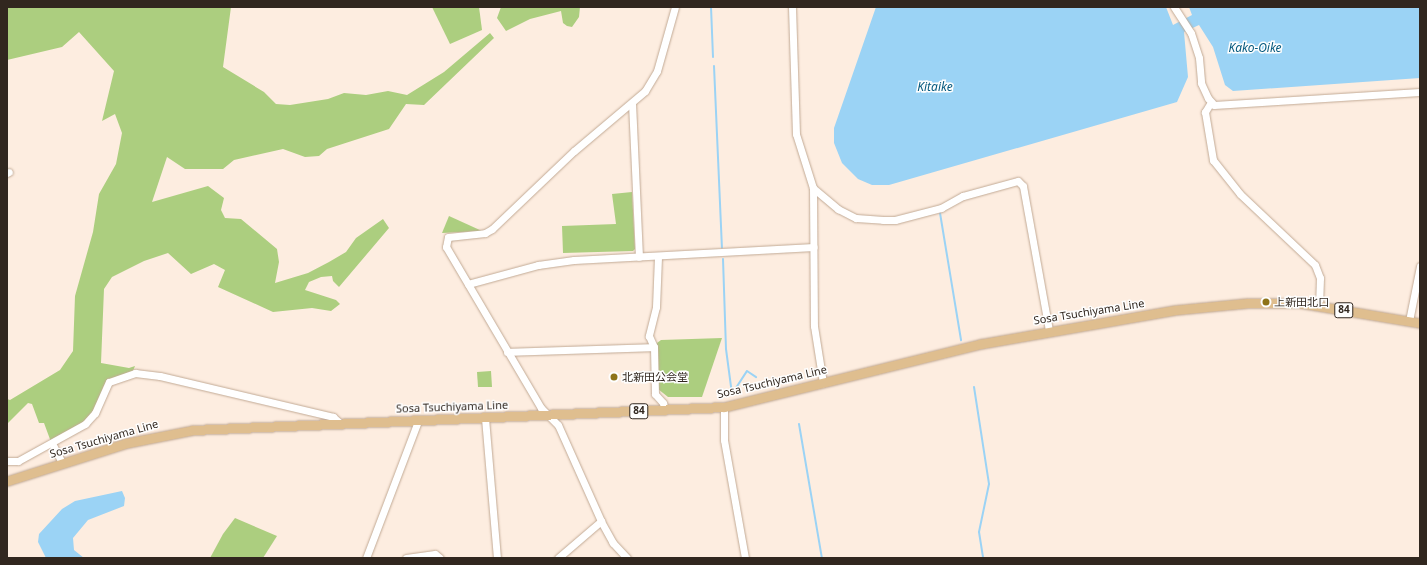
<!DOCTYPE html>
<meta charset="utf-8">
<style>
body{margin:0}
#map{position:relative;width:1427px;height:565px;overflow:hidden;background:#fdede0;font-family:"Noto Sans","Noto Sans JP",sans-serif}
div>[style]{position:absolute}
.green>*{inset:0;background:#acce7f}
.water>*{inset:0;background:#9bd3f5}
.stream>*{height:2px;margin:-1px;padding:0 1px;transform-origin:1px;border-radius:1px;background:#9bd3f5}
.roads{filter:drop-shadow(0 0 1px #c2aa95) drop-shadow(0 0 1px #c2aa95)}
.minor>*{height:7px;margin:-3.5px;padding:0 3.5px;transform-origin:3.5px;border-radius:3.5px;background:#fff}
.major>*{height:9px;margin:-4.5px;padding:0 4.5px;transform-origin:4.5px;border-radius:4.5px;background:#dfbe8f}
.dots>*{width:11px;height:11px;translate:-50% -50%;box-sizing:border-box;border:2px solid #fefefe;border-radius:50%}
span{translate:-50% -50%;white-space:nowrap;text-align:center;line-height:1.15;-webkit-text-stroke:3px #fefefe;paint-order:stroke}
.shield-label span{padding:1px 3px;background:#fefefe;border:1px solid;border-radius:3px;-webkit-text-stroke-width:0}
.shield-label{font-size:10px;color:#31271f;font-weight:700}
.poi-label{font-size:11px;color:#31271f}
.left{translate:0 -50%;text-align:left}
.street-label{font-size:11px;color:#31271f}
.water-label{font-size:12px;color:#065a7f;font-style:italic}
.frame{position:absolute;inset:0;border:8px solid #31271f;pointer-events:none}
</style>
<div id="map">
<div class="green">
<i style="clip-path:polygon(7px 7px,231px 7px,223px 67px,264px 92px,276px 104px,290px 105px,328px 99px,344px 93px,366px 95px,388px 91px,407px 95px,444px 72px,490px 33px,494px 38px,424px 105px,406px 104px,389px 129px,327px 149px,319px 156px,305px 157px,283px 149px,234px 160px,223px 169px,185px 169px,167px 157px,152px 202px,208px 186px,224px 198px,221px 210px,225px 218px,241px 219px,277px 249px,279px 262px,275px 283px,308px 273px,329px 262px,346px 252px,356px 238px,383px 219px,389px 228px,339px 287px,333px 281px,332px 276px,321px 277px,309px 282px,305px 290px,336px 300px,340px 304px,331px 311px,312px 308px,273px 312px,218px 287px,225px 270px,214px 264px,191px 274px,168px 253px,144px 261px,112px 277px,104px 289px,101px 363px,129px 368px,135px 366px,133px 371px,104px 386px,96px 407px,86px 421px,51px 442px,44px 423px,39px 423px,32px 404px,28px 403px,7px 424px,7px 399px,10px 400px,60px 370px,73px 351px,75px 296px,93px 232px,99px 194px,116px 164px,122px 133px,115px 114px,102px 121px,114px 71px,79px 32px,62px 47px,7px 60px)"></i>
<i style="clip-path:polygon(432px 7px,479px 7px,482px 30px,450px 44px)"></i>
<i style="clip-path:polygon(501px 7px,580px 7px,579px 17px,572px 27px,567px 26px,563px 23px,561px 11px,530px 19px,506px 31px,497px 18px)"></i>
<i style="clip-path:polygon(632px 192px,635px 249px,633px 251px,563px 253px,562px 226px,616px 224px,612px 194px)"></i>
<i style="clip-path:polygon(449px 216px,482px 231px,442px 233px)"></i>
<i style="clip-path:polygon(722px 338px,702px 397px,668px 397px,658px 389px,657px 343px,661px 340px)"></i>
<i style="clip-path:polygon(491px 371px,492px 387px,478px 387px,477px 372px)"></i>
<i style="clip-path:polygon(235px 518px,277px 536px,263px 558px,210px 558px,223px 534px)"></i>
</div>
<div class="water">
<i style="clip-path:polygon(876px 7px,1166px 7px,1173px 25px,1192px 15px,1189px 7px,1420px 7px,1420px 78px,1233px 91px,1225px 85px,1213px 47px,1199px 25px,1184px 32px,1188px 77px,1177px 102px,889px 185px,872px 185px,858px 179px,842px 163px,834px 143px,834px 128px)"></i>
<i style="clip-path:polygon(122px 491px,125px 498px,124px 506px,88px 520px,73px 538px,74px 550px,84px 558px,46px 558px,38px 542px,39px 534px,62px 509px,75px 501px)"></i>
</div>
<div class="stream">
<i style="left:711px;top:7px;width:50px;rotate:87.7deg"></i>
<i style="left:714px;top:66px;width:182px;rotate:87.5deg"></i>
<i style="left:940px;top:213px;width:129px;rotate:80.6deg"></i>
<i style="left:723px;top:259px;width:90px;rotate:88.1deg"></i>
<i style="left:726px;top:349px;width:45px;rotate:82.4deg"></i>
<i style="left:732px;top:394px;width:27px;rotate:-57deg"></i>
<i style="left:747px;top:371px;width:11px;rotate:34deg"></i>
<i style="left:974px;top:387px;width:98px;rotate:81.2deg"></i>
<i style="left:989px;top:484px;width:49px;rotate:101.8deg"></i>
<i style="left:979px;top:532px;width:26px;rotate:81deg"></i>
<i style="left:799px;top:424px;width:136px;rotate:80.3deg"></i>
</div>
<div class="roads">
<div class="minor">
<i style="left:792px;top:7px;width:127px;rotate:88.2deg"></i>
<i style="left:796px;top:134px;width:57px;rotate:72.5deg"></i>
<i style="left:813px;top:188px;width:138px;rotate:89.6deg"></i>
<i style="left:814px;top:326px;width:58px;rotate:81deg"></i>
<i style="left:1174px;top:7px;width:31px;rotate:57deg"></i>
<i style="left:1191px;top:33px;width:26px;rotate:72deg"></i>
<i style="left:1199px;top:58px;width:25px;rotate:85deg"></i>
<i style="left:1201px;top:83px;width:17px;rotate:65deg"></i>
<i style="left:1208px;top:98px;width:9px;rotate:49deg"></i>
<i style="left:1214px;top:105px;width:206px;rotate:-3.6deg"></i>
<i style="left:1211px;top:102px;width:12px;rotate:121deg"></i>
<i style="left:1205px;top:112px;width:49px;rotate:80.5deg"></i>
<i style="left:1213px;top:160px;width:43px;rotate:51.5deg"></i>
<i style="left:1240px;top:194px;width:103px;rotate:43.4deg"></i>
<i style="left:1315px;top:265px;width:14px;rotate:69deg"></i>
<i style="left:1320px;top:278px;width:27px;rotate:92deg"></i>
<i style="left:632px;top:103px;width:154px;rotate:87.4deg"></i>
<i style="left:7px;top:173px;width:2px;rotate:-27deg"></i>
<i style="left:813px;top:188px;width:33px;rotate:40deg"></i>
<i style="left:838px;top:209px;width:20px;rotate:27deg"></i>
<i style="left:856px;top:218px;width:27px;rotate:4deg"></i>
<i style="left:883px;top:220px;width:12px"></i>
<i style="left:895px;top:220px;width:48px;rotate:-14.6deg"></i>
<i style="left:941px;top:208px;width:25px;rotate:-29deg"></i>
<i style="left:963px;top:196px;width:57px;rotate:-15.3deg"></i>
<i style="left:1018px;top:181px;width:7px;rotate:45deg"></i>
<i style="left:1023px;top:186px;width:146px;rotate:79.8deg"></i>
<i style="left:658px;top:257px;width:50px;rotate:92.3deg"></i>
<i style="left:656px;top:307px;width:30px;rotate:104deg"></i>
<i style="left:649px;top:336px;width:12px;rotate:66deg"></i>
<i style="left:654px;top:347px;width:47px;rotate:88.8deg"></i>
<i style="left:655px;top:394px;width:12px;rotate:48deg"></i>
<i style="left:663px;top:403px;width:7px;rotate:74deg"></i>
<i style="left:468px;top:284px;width:73px;rotate:-15.2deg"></i>
<i style="left:538px;top:265px;width:36px;rotate:-8deg"></i>
<i style="left:574px;top:260px;width:240px;rotate:-3.1deg"></i>
<i style="left:1409px;top:321px;width:56px;rotate:-78.7deg"></i>
<i style="left:507px;top:352px;width:147px;rotate:-1.9deg"></i>
<i style="left:724px;top:407px;width:33px;rotate:90deg"></i>
<i style="left:724px;top:440px;width:120px;rotate:79.9deg"></i>
<i style="left:485px;top:418px;width:141px;rotate:85.1deg"></i>
<i style="left:52px;top:443px;width:22px;rotate:63deg"></i>
<i style="left:7px;top:461px;width:11px"></i>
<i style="left:18px;top:461px;width:77px;rotate:-28.9deg"></i>
<i style="left:85px;top:424px;width:15px;rotate:-48deg"></i>
<i style="left:95px;top:413px;width:34px;rotate:-66deg"></i>
<i style="left:109px;top:382px;width:28px;rotate:-19deg"></i>
<i style="left:135px;top:373px;width:25px;rotate:7deg"></i>
<i style="left:160px;top:376px;width:178px;rotate:13.3deg"></i>
<i style="left:333px;top:417px;width:9px;rotate:41deg"></i>
<i style="left:366px;top:558px;width:147px;rotate:-69.2deg"></i>
<i style="left:406px;top:558px;width:29px;rotate:-8deg"></i>
<i style="left:435px;top:554px;width:6px;rotate:39deg"></i>
<i style="left:558px;top:558px;width:57px;rotate:-40.7deg"></i>
<i style="left:627px;top:558px;width:21px;rotate:-133deg"></i>
<i style="left:613px;top:543px;width:25px;rotate:-119deg"></i>
<i style="left:601px;top:521px;width:105px;rotate:-114.1deg"></i>
<i style="left:558px;top:425px;width:24px;rotate:-135deg"></i>
<i style="left:541px;top:408px;width:187px;rotate:-120.5deg"></i>
<i style="left:446px;top:247px;width:10px;rotate:-79deg"></i>
<i style="left:448px;top:237px;width:37px;rotate:-6deg"></i>
<i style="left:485px;top:233px;width:8px;rotate:-30deg"></i>
<i style="left:492px;top:229px;width:113px;rotate:-43.6deg"></i>
<i style="left:574px;top:151px;width:93px;rotate:-40.2deg"></i>
<i style="left:645px;top:91px;width:23px;rotate:-59deg"></i>
<i style="left:657px;top:71px;width:66px;rotate:-74.3deg"></i>
</div>
<div class="major">
<i style="left:7px;top:481px;width:126px;rotate:-17.6deg"></i>
<i style="left:127px;top:443px;width:67px;rotate:-11.1deg"></i>
<i style="left:193px;top:430px;width:531px;rotate:-2.48deg"></i>
<i style="left:724px;top:407px;width:264px;rotate:-13.8deg"></i>
<i style="left:980px;top:344px;width:198px;rotate:-9.9deg"></i>
<i style="left:1175px;top:310px;width:73px;rotate:-5.5deg"></i>
<i style="left:1248px;top:303px;width:52px"></i>
<i style="left:1300px;top:303px;width:122px;rotate:9.5deg"></i>
</div>
</div>
<div class="dots">
<i style="left:1266px;top:302px;background:#8e7318"></i>
<i style="left:614px;top:377px;background:#8e7318"></i>
</div>
<div class="shield-label">
<span style="left:1344px;top:310px">84</span>
<span style="left:639px;top:411px">84</span>
</div>
<div class="poi-label">
<span class="left" style="left:1274px;top:302px">上新田北口</span>
<span class="left" style="left:622px;top:377px">北新田公会堂</span>
</div>
<div class="street-label">
<span style="left:1089px;top:312px;rotate:-9deg">Sosa Tsuchiyama Line</span>
<span style="left:772px;top:382px;rotate:-13deg">Sosa Tsuchiyama Line</span>
<span style="left:452px;top:407px;rotate:-2deg">Sosa Tsuchiyama Line</span>
<span style="left:104px;top:439px;rotate:-16deg">Sosa Tsuchiyama Line</span>
</div>
<div class="water-label">
<span style="left:1255px;top:48px">Kako-Oike</span>
<span style="left:935px;top:87px">Kitaike</span>
</div>
<div class="frame"></div>
</div>
